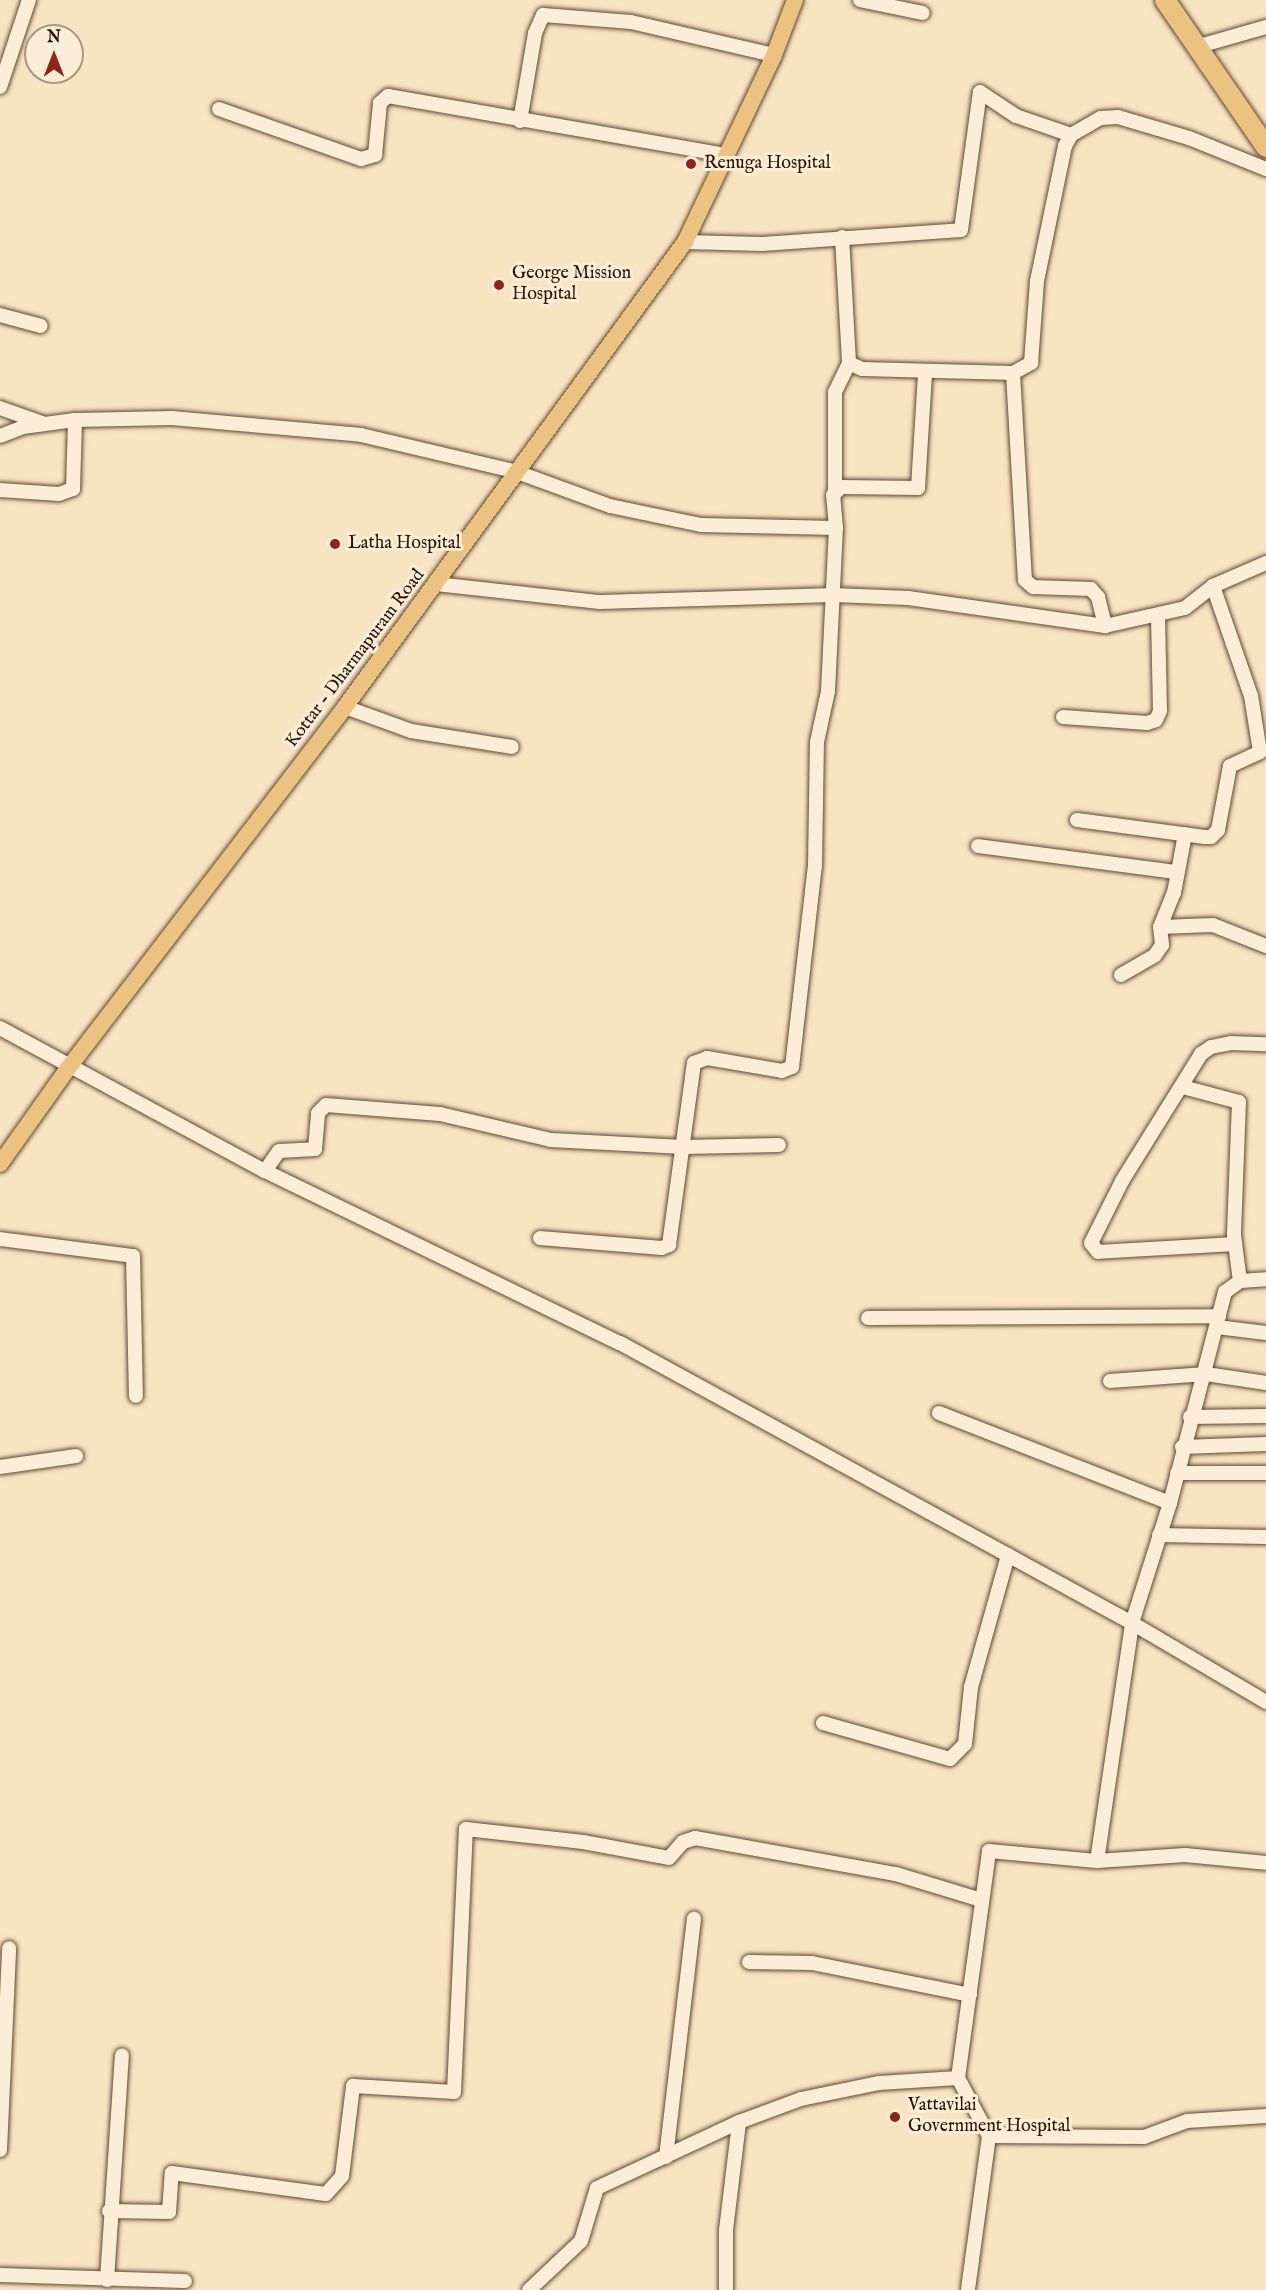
<!DOCTYPE html>
<style>
body{margin:0}
#map{position:relative;width:1266px;height:2290px;overflow:hidden;background:#f9e4c1;font-family:"IM FELL English",serif}
div>[style]{position:absolute}
.roads{filter:drop-shadow(0 0 2px #5e4732) drop-shadow(0 0 2px #5e4732)}
.minor>*{height:14px;margin:-7px;padding:0 7px;transform-origin:7px;border-radius:7px;background:#fbedd7}
.major>*{height:16px;margin:-8px;padding:0 8px;transform-origin:8px;border-radius:8px;background:#ecc280}
.highway>*{height:20px;margin:-10px;padding:0 10px;transform-origin:10px;border-radius:10px;background:#ecc280}
.dots>*{width:16px;height:16px;translate:-50% -50%;box-sizing:border-box;border:3px solid #fbedd7;border-radius:50%}
span{translate:-50% -50%;white-space:nowrap;text-align:center;line-height:1.15;-webkit-text-stroke:6px #fbedd7;paint-order:stroke}
.poi-label{font-size:18px;color:#2a1302}
.left{translate:0 -50%;text-align:left}
.street-label{font-size:18px;color:#2a1302}
.north{position:absolute;left:24px;top:24px;width:60px;height:60px;box-sizing:border-box;background:#fbedd7;border:2px solid #a79682;border-radius:50%;rotate:0deg;font-size:16px;font-weight:700;line-height:24px;text-align:center;color:#2a1302}
.north::after{content:'';display:block;margin:auto;width:21px;height:27px;background:#8f2418;clip-path:polygon(50% 0,100% 100%,50% 72%,0 100%)}
</style>
<div id="map">
<div class="roads">
<div class="minor">
<i style="left:860px;top:0;width:64px;rotate:11.7deg"></i>
<i style="left:1199px;top:46px;width:70px;rotate:-15.8deg"></i>
<i style="left:0;top:87px;width:92px;rotate:-71.6deg"></i>
<i style="left:219px;top:109px;width:151px;rotate:19.4deg"></i>
<i style="left:361px;top:159px;width:15px;rotate:-16deg"></i>
<i style="left:375px;top:155px;width:52px;rotate:-84.5deg"></i>
<i style="left:380px;top:103px;width:11px;rotate:-41deg"></i>
<i style="left:388px;top:96px;width:342px;rotate:9.9deg"></i>
<i style="left:520px;top:121px;width:89px;rotate:-80.3deg"></i>
<i style="left:535px;top:33px;width:20px;rotate:-66deg"></i>
<i style="left:543px;top:15px;width:88px;rotate:4.5deg"></i>
<i style="left:631px;top:22px;width:147px;rotate:13deg"></i>
<i style="left:842px;top:237px;width:126px;rotate:86.8deg"></i>
<i style="left:849px;top:363px;width:14px;rotate:25deg"></i>
<i style="left:862px;top:369px;width:151px;rotate:1.5deg"></i>
<i style="left:1013px;top:373px;width:21px;rotate:-29deg"></i>
<i style="left:1031px;top:363px;width:82px;rotate:-85.8deg"></i>
<i style="left:1037px;top:281px;width:138px;rotate:-78.3deg"></i>
<i style="left:1065px;top:146px;width:13px;rotate:-61deg"></i>
<i style="left:1071px;top:135px;width:34px;rotate:-30deg"></i>
<i style="left:1101px;top:118px;width:17px;rotate:-3deg"></i>
<i style="left:1118px;top:117px;width:74px;rotate:16.5deg"></i>
<i style="left:1189px;top:138px;width:83px;rotate:21.9deg"></i>
<i style="left:685px;top:242px;width:77px;rotate:1.5deg"></i>
<i style="left:762px;top:244px;width:199px;rotate:-4deg"></i>
<i style="left:961px;top:230px;width:139px;rotate:-82.2deg"></i>
<i style="left:980px;top:92px;width:43px;rotate:33.7deg"></i>
<i style="left:1016px;top:116px;width:58px;rotate:19.1deg"></i>
<i style="left:0;top:315px;width:42px;rotate:15deg"></i>
<i style="left:1013px;top:373px;width:207px;rotate:86.7deg"></i>
<i style="left:1025px;top:580px;width:11px;rotate:41deg"></i>
<i style="left:1033px;top:587px;width:58px;rotate:2deg"></i>
<i style="left:1091px;top:589px;width:11px;rotate:49deg"></i>
<i style="left:1098px;top:597px;width:30px;rotate:76deg"></i>
<i style="left:0;top:408px;width:45px;rotate:19.7deg"></i>
<i style="left:0;top:436px;width:25px;rotate:-21deg"></i>
<i style="left:23px;top:427px;width:52px;rotate:-7.7deg"></i>
<i style="left:75px;top:420px;width:97px;rotate:-1.2deg"></i>
<i style="left:172px;top:418px;width:190px;rotate:5.1deg"></i>
<i style="left:361px;top:435px;width:160px;rotate:13.3deg"></i>
<i style="left:517px;top:472px;width:99px;rotate:20.1deg"></i>
<i style="left:610px;top:506px;width:93px;rotate:11.8deg"></i>
<i style="left:701px;top:525px;width:135px;rotate:1.3deg"></i>
<i style="left:0;top:490px;width:59px;rotate:3.9deg"></i>
<i style="left:59px;top:494px;width:15px;rotate:-20deg"></i>
<i style="left:73px;top:489px;width:69px;rotate:-88.3deg"></i>
<i style="left:835px;top:490px;width:98px;rotate:-90deg"></i>
<i style="left:835px;top:392px;width:32px;rotate:-64deg"></i>
<i style="left:436px;top:584px;width:165px;rotate:6.3deg"></i>
<i style="left:600px;top:602px;width:234px;rotate:-1.7deg"></i>
<i style="left:834px;top:595px;width:74px;rotate:2.3deg"></i>
<i style="left:908px;top:598px;width:199px;rotate:8.1deg"></i>
<i style="left:1105px;top:626px;width:82px;rotate:-12.7deg"></i>
<i style="left:1185px;top:608px;width:36px;rotate:-38deg"></i>
<i style="left:1213px;top:586px;width:58px;rotate:-23.5deg"></i>
<i style="left:345px;top:707px;width:70px;rotate:20deg"></i>
<i style="left:411px;top:731px;width:102px;rotate:9deg"></i>
<i style="left:1063px;top:717px;width:84px;rotate:4.1deg"></i>
<i style="left:1147px;top:723px;width:9px;rotate:-18deg"></i>
<i style="left:1156px;top:720px;width:10px;rotate:-66deg"></i>
<i style="left:1160px;top:711px;width:95px;rotate:-91.2deg"></i>
<i style="left:1077px;top:820px;width:129px;rotate:7.6deg"></i>
<i style="left:1205px;top:837px;width:6px"></i>
<i style="left:1211px;top:837px;width:10px;rotate:-45deg"></i>
<i style="left:1218px;top:830px;width:65px;rotate:-79.4deg"></i>
<i style="left:1230px;top:766px;width:33px;rotate:-25deg"></i>
<i style="left:1260px;top:752px;width:57px;rotate:-99.1deg"></i>
<i style="left:1251px;top:696px;width:116px;rotate:-109.1deg"></i>
<i style="left:978px;top:846px;width:200px;rotate:7.5deg"></i>
<i style="left:1160px;top:927px;width:53px;rotate:-2.2deg"></i>
<i style="left:1213px;top:925px;width:57px;rotate:21.6deg"></i>
<i style="left:1121px;top:975px;width:39px;rotate:-30deg"></i>
<i style="left:1155px;top:955px;width:12px;rotate:-55deg"></i>
<i style="left:1162px;top:945px;width:18px;rotate:-96deg"></i>
<i style="left:1160px;top:927px;width:37px;rotate:-68deg"></i>
<i style="left:1174px;top:893px;width:60px;rotate:-79.4deg"></i>
<i style="left:0;top:1028px;width:301px;rotate:28.4deg"></i>
<i style="left:265px;top:1171px;width:394px;rotate:25.9deg"></i>
<i style="left:620px;top:1343px;width:584px;rotate:28.67deg"></i>
<i style="left:1132px;top:1623px;width:156px;rotate:30.5deg"></i>
<i style="left:1183px;top:1087px;width:58px;rotate:15deg"></i>
<i style="left:1239px;top:1102px;width:133px;rotate:92.2deg"></i>
<i style="left:1234px;top:1235px;width:46px;rotate:82.6deg"></i>
<i style="left:265px;top:1171px;width:24px;rotate:-55deg"></i>
<i style="left:279px;top:1151px;width:36px;rotate:-3deg"></i>
<i style="left:315px;top:1149px;width:36px;rotate:-85deg"></i>
<i style="left:318px;top:1113px;width:11px;rotate:-45deg"></i>
<i style="left:326px;top:1105px;width:114px;rotate:4.5deg"></i>
<i style="left:440px;top:1114px;width:114px;rotate:13.2deg"></i>
<i style="left:551px;top:1140px;width:132px;rotate:3deg"></i>
<i style="left:683px;top:1147px;width:96px;rotate:-1.2deg"></i>
<i style="left:540px;top:1238px;width:122px;rotate:4.7deg"></i>
<i style="left:662px;top:1248px;width:8px;rotate:-23deg"></i>
<i style="left:669px;top:1245px;width:184px;rotate:-82.2deg"></i>
<i style="left:694px;top:1063px;width:14px;rotate:-21deg"></i>
<i style="left:707px;top:1058px;width:76px;rotate:9.8deg"></i>
<i style="left:782px;top:1071px;width:11px;rotate:-22deg"></i>
<i style="left:792px;top:1067px;width:202px;rotate:-83.5deg"></i>
<i style="left:815px;top:866px;width:124px;rotate:-89.1deg"></i>
<i style="left:817px;top:742px;width:52px;rotate:-77.8deg"></i>
<i style="left:828px;top:691px;width:163px;rotate:-87.2deg"></i>
<i style="left:836px;top:528px;width:33px;rotate:-95deg"></i>
<i style="left:833px;top:495px;width:11px;rotate:-45deg"></i>
<i style="left:841px;top:487px;width:77px;rotate:0.7deg"></i>
<i style="left:918px;top:488px;width:115px;rotate:-86.5deg"></i>
<i style="left:0;top:1239px;width:134px;rotate:7.3deg"></i>
<i style="left:133px;top:1256px;width:140px;rotate:88.8deg"></i>
<i style="left:1235px;top:1244px;width:137px;rotate:176.7deg"></i>
<i style="left:1098px;top:1252px;width:11px;rotate:-128deg"></i>
<i style="left:1091px;top:1243px;width:69px;rotate:-63.4deg"></i>
<i style="left:1122px;top:1181px;width:150px;rotate:-58.1deg"></i>
<i style="left:1201px;top:1054px;width:12px;rotate:-35deg"></i>
<i style="left:1211px;top:1047px;width:20px;rotate:-11deg"></i>
<i style="left:1231px;top:1043px;width:35px;rotate:2deg"></i>
<i style="left:868px;top:1318px;width:351px;rotate:-0.3deg"></i>
<i style="left:1217px;top:1327px;width:49px;rotate:7deg"></i>
<i style="left:1110px;top:1381px;width:96px;rotate:-4.2deg"></i>
<i style="left:1206px;top:1374px;width:61px;rotate:8.5deg"></i>
<i style="left:939px;top:1413px;width:248px;rotate:21.3deg"></i>
<i style="left:1190px;top:1417px;width:76px;rotate:-0.8deg"></i>
<i style="left:1182px;top:1447px;width:84px;rotate:-2deg"></i>
<i style="left:0;top:1467px;width:77px;rotate:-8.2deg"></i>
<i style="left:1177px;top:1473px;width:89px"></i>
<i style="left:1159px;top:1535px;width:107px;rotate:1.1deg"></i>
<i style="left:823px;top:1723px;width:132px;rotate:15.8deg"></i>
<i style="left:950px;top:1759px;width:21px;rotate:-45deg"></i>
<i style="left:965px;top:1744px;width:57px;rotate:-84deg"></i>
<i style="left:971px;top:1687px;width:137px;rotate:-74.3deg"></i>
<i style="left:1097px;top:1861px;width:241px;rotate:-81.6deg"></i>
<i style="left:1132px;top:1623px;width:126px;rotate:-72.4deg"></i>
<i style="left:1170px;top:1503px;width:218px;rotate:-75.4deg"></i>
<i style="left:1225px;top:1292px;width:19px;rotate:-36deg"></i>
<i style="left:1240px;top:1281px;width:26px;rotate:-4deg"></i>
<i style="left:749px;top:1962px;width:63px;rotate:0.9deg"></i>
<i style="left:812px;top:1963px;width:161px;rotate:11.4deg"></i>
<i style="left:958px;top:2078px;width:66px;rotate:61.9deg"></i>
<i style="left:989px;top:2136px;width:155px;rotate:97.8deg"></i>
<i style="left:989px;top:2136px;width:155px;rotate:0.4deg"></i>
<i style="left:1144px;top:2137px;width:46px;rotate:-20.4deg"></i>
<i style="left:1187px;top:2121px;width:79px;rotate:-3.6deg"></i>
<i style="left:0;top:2150px;width:202px;rotate:-87.4deg"></i>
<i style="left:666px;top:2157px;width:240px;rotate:-83.3deg"></i>
<i style="left:109px;top:2211px;width:60px;rotate:1deg"></i>
<i style="left:169px;top:2212px;width:39px;rotate:-86deg"></i>
<i style="left:172px;top:2173px;width:155px;rotate:7.8deg"></i>
<i style="left:326px;top:2194px;width:24px;rotate:-48deg"></i>
<i style="left:342px;top:2176px;width:91px;rotate:-83deg"></i>
<i style="left:353px;top:2086px;width:101px;rotate:3.4deg"></i>
<i style="left:454px;top:2092px;width:263px;rotate:-87.4deg"></i>
<i style="left:466px;top:1829px;width:118px;rotate:6.3deg"></i>
<i style="left:583px;top:1842px;width:87px;rotate:10.5deg"></i>
<i style="left:669px;top:1858px;width:21px;rotate:-49deg"></i>
<i style="left:683px;top:1842px;width:13px;rotate:-18deg"></i>
<i style="left:695px;top:1838px;width:204px;rotate:10.2deg"></i>
<i style="left:896px;top:1874px;width:89px;rotate:17deg"></i>
<i style="left:0;top:2275px;width:185px;rotate:1.9deg"></i>
<i style="left:107px;top:2280px;width:225px;rotate:-86.2deg"></i>
<i style="left:529px;top:2290px;width:71px;rotate:-43.3deg"></i>
<i style="left:581px;top:2241px;width:55px;rotate:-73.2deg"></i>
<i style="left:597px;top:2188px;width:157px;rotate:-24.9deg"></i>
<i style="left:739px;top:2122px;width:66px;rotate:-20.4deg"></i>
<i style="left:801px;top:2099px;width:80px;rotate:-11.6deg"></i>
<i style="left:879px;top:2083px;width:79px;rotate:-3.6deg"></i>
<i style="left:958px;top:2078px;width:229px;rotate:-82.2deg"></i>
<i style="left:989px;top:1851px;width:108px;rotate:5.3deg"></i>
<i style="left:1097px;top:1861px;width:88px;rotate:-3.9deg"></i>
<i style="left:1185px;top:1855px;width:81px;rotate:5.6deg"></i>
<i style="left:726px;top:2290px;width:60px;rotate:-90deg"></i>
<i style="left:726px;top:2230px;width:109px;rotate:-83.1deg"></i>
</div>
<div class="major">
<i style="left:0;top:1164px;width:119px;rotate:-54.6deg"></i>
<i style="left:69px;top:1067px;width:454px;rotate:-52.5deg"></i>
<i style="left:345px;top:707px;width:576px;rotate:-53.83deg"></i>
<i style="left:685px;top:242px;width:207px;rotate:-64.5deg"></i>
<i style="left:774px;top:55px;width:59px;rotate:-69.1deg"></i>
</div>
<div class="highway">
<i style="left:1165px;top:0;width:178px;rotate:55.5deg"></i>
</div>
</div>
<div class="dots">
<i style="left:691px;top:164px;background:#8f2418"></i>
<i style="left:499px;top:285px;background:#8f2418"></i>
<i style="left:335px;top:544px;background:#8f2418"></i>
<i style="left:895px;top:2117px;background:#8f2418"></i>
</div>
<div class="poi-label">
<span class="left" style="left:704px;top:164px">Renuga Hospital</span>
<span class="left" style="left:512px;top:285px">George Mission<br>Hospital</span>
<span class="left" style="left:348px;top:544px">Latha Hospital</span>
<span class="left" style="left:908px;top:2117px">Vattavilai<br>Government Hospital</span>
</div>
<div class="street-label">
<span style="left:356px;top:659px;rotate:-53deg">Kottar - Dharmapuram Road</span>
</div>
<div class="north">N</div>
</div>
